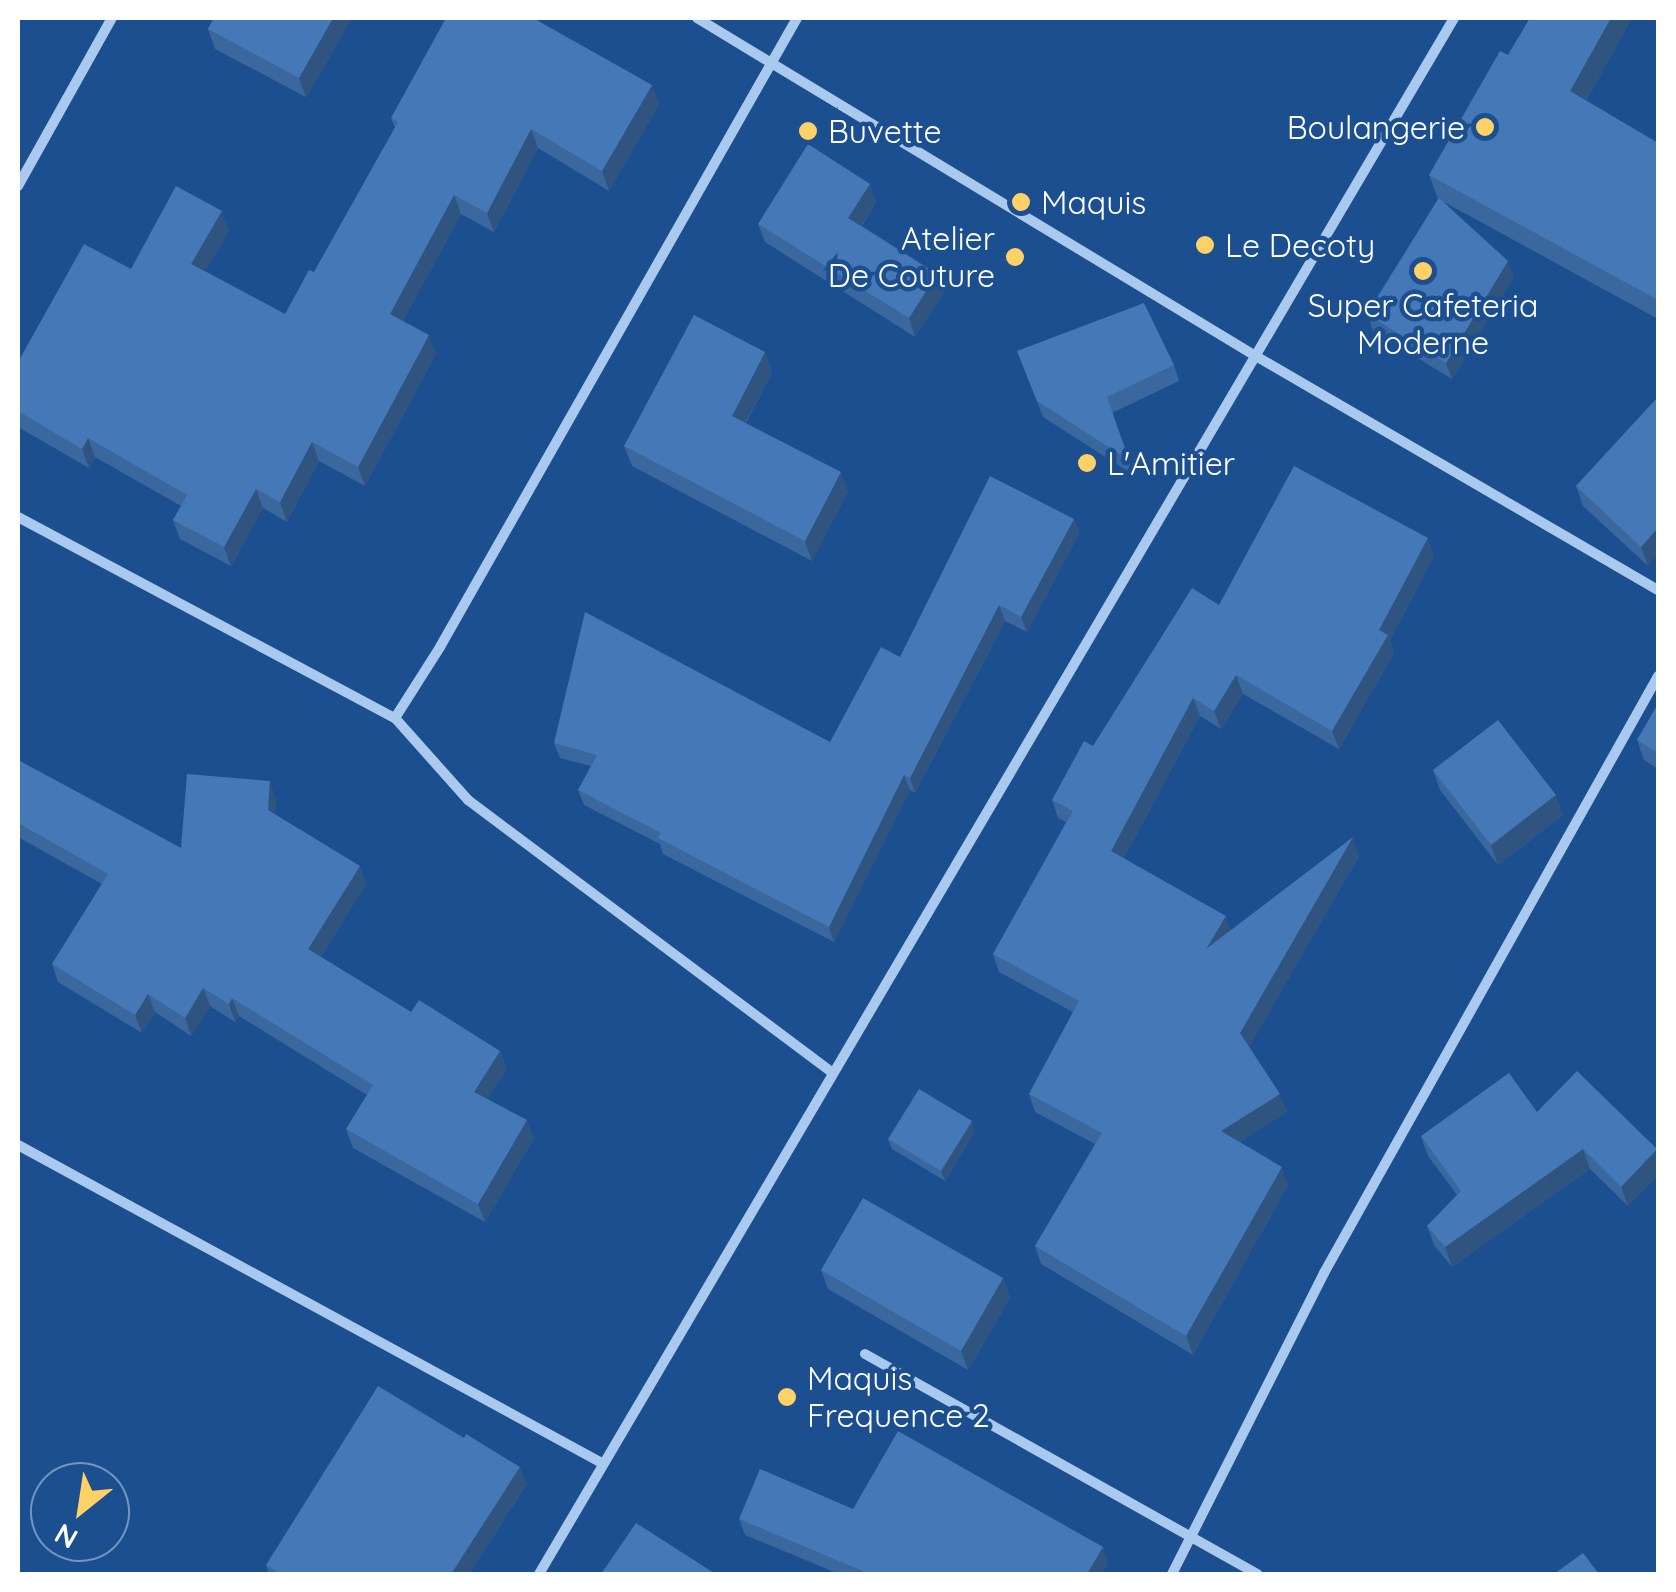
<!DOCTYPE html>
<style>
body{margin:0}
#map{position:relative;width:1676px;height:1592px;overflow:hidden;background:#1b4f8f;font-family:Quicksand,sans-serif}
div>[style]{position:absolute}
.street>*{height:10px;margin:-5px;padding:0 5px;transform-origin:5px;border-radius:5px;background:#a9c9ee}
.wall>*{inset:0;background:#3a679d}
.shaded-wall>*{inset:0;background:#305480}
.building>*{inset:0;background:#4478b7}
.dots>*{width:28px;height:28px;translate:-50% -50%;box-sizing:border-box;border:5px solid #1b4f8f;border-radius:50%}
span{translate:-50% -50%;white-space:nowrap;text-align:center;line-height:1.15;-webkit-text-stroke:9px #1b4f8f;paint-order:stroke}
.poi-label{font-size:32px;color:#fff}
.right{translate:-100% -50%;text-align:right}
.left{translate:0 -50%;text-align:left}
.frame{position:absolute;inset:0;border:20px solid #fff;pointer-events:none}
.north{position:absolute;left:30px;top:1462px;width:100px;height:100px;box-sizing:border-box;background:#1b4f8f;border:2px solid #7695bc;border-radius:50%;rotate:210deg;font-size:28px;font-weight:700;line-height:40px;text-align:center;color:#fff}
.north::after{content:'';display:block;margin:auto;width:35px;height:45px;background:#ffd166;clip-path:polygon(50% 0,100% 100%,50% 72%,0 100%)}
</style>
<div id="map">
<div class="street">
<i style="left:697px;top:18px;width:651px;rotate:31.18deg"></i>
<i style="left:1254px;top:355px;width:467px;rotate:30.2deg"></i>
<i style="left:18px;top:186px;width:193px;rotate:-60.8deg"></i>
<i style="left:18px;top:517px;width:427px;rotate:28.1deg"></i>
<i style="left:395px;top:718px;width:110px;rotate:48.3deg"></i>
<i style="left:468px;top:800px;width:454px;rotate:36.8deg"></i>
<i style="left:395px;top:718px;width:84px;rotate:-57.6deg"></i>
<i style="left:440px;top:647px;width:723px;rotate:-60.42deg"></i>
<i style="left:18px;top:1145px;width:665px;rotate:28.57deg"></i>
<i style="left:865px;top:1354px;width:450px;rotate:29.3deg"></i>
<i style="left:539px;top:1574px;width:1805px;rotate:-59.54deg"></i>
<i style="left:1172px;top:1574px;width:337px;rotate:-63.2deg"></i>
<i style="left:1324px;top:1273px;width:684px;rotate:-60.77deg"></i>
</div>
<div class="wall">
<i style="clip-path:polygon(214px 18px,352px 18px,306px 97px,215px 49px,208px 29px)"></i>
<i style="clip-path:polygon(1530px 18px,1632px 18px,1586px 101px,1658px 143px,1658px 319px,1444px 202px,1514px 277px,1452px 379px,1373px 331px,1367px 314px,1438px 199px,1429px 175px,1508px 55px)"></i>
<i style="clip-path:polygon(652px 85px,659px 104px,609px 191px,538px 148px,494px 232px,461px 214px,403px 321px,436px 354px,365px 486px,319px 461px,287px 522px,263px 508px,231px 566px,180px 539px,173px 520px,181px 506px,95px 457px,89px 468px,18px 427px,18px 362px,131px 269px,229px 231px,205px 271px,285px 314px,314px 272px,395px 128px,391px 118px)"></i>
<i style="clip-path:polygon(876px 202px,862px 226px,937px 274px,944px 292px,915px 337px,765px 242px,758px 224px)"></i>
<i style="clip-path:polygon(1017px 351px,1174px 365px,1179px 381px,1112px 413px,1135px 476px,1043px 417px)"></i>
<i style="clip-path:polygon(765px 352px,772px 372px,746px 423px,848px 492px,812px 561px,632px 466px,624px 446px)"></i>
<i style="clip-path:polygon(1658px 397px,1648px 566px,1583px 506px,1576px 486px)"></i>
<i style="clip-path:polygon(1074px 519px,1079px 534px,1027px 632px,1005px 621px,915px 793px,910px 790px,834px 942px,663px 854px,660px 844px,584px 805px,578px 790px,591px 766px,560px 758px,554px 743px,830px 742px,900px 657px)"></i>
<i style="clip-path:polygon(1434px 556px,1390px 640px,1394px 653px,1339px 749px,1243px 694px,1221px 729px,1200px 716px,1124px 858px,1231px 930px,1359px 856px,1249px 1047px,1287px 1112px,1239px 1142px,1288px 1185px,1193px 1355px,1041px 1264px,1035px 1246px,1095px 1144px,1035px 1112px,1029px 1094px,1073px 1012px,999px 972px,993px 954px,1066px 822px,1058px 818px,1052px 800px,1093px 746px,1219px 605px)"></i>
<i style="clip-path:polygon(1658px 704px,1658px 769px,1644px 760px,1637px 740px)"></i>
<i style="clip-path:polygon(18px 760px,181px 848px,276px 799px,275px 814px,366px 884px,321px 957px,411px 1012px,500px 1051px,507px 1069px,487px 1099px,534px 1138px,485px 1222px,353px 1148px,346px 1129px,367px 1095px,239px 1016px,235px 1022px,210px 1006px,191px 1036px,155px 1012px,142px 1033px,58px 982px,52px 964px,102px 884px,18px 837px)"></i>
<i style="clip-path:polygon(1433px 770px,1563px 815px,1498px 865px,1440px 790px)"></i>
<i style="clip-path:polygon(1537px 1112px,1657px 1149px,1658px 1175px,1628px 1206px,1590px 1169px,1452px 1267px,1434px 1245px,1427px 1226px,1457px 1195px,1428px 1156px,1421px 1136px)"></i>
<i style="clip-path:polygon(975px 1131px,945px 1181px,892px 1149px,888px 1139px)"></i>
<i style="clip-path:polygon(821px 1270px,1003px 1278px,1010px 1298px,968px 1370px,828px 1289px)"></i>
<i style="clip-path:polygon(527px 1484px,469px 1574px,269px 1574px,266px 1565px)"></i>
<i style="clip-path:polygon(853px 1509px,1108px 1563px,1102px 1574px,839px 1574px,745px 1535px,739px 1519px)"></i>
</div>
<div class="shaded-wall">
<i style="clip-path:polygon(333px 18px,352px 18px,306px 97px,299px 78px)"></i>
<i style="clip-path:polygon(1611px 18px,1632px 18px,1578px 115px,1570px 91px)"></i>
<i style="clip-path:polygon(652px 85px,659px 104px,609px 191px,602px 171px)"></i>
<i style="clip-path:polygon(531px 129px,538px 148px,494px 232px,487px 213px)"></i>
<i style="clip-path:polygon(870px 184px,876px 202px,855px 236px,848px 218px)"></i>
<i style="clip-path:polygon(454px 195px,461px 214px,397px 333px,390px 314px)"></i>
<i style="clip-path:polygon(222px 211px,229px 231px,198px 283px,191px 264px)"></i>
<i style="clip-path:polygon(1508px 261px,1514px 277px,1452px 379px,1446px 363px)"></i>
<i style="clip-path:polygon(937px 274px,944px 292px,915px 337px,909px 318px)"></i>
<i style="clip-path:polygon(429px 335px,436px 354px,365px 486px,358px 467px)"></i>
<i style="clip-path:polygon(765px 352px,772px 372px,739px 435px,732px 416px)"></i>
<i style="clip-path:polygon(88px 438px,95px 457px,89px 468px,82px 449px)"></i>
<i style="clip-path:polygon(312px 442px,319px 461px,287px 522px,280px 502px)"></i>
<i style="clip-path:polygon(841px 472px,848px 492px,812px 561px,805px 541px)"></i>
<i style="clip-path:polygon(256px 489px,263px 508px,231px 566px,224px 547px)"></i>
<i style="clip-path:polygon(1074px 519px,1079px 534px,1027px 632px,1021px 617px)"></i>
<i style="clip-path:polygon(1658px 528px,1658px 555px,1648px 566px,1641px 547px)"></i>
<i style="clip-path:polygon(1428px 538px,1434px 556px,1390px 640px,1394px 653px,1339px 749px,1332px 731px,1379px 630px)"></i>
<i style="clip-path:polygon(999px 605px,1005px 621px,915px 793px,910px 778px)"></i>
<i style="clip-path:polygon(1236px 675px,1243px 694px,1221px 729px,1214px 711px)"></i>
<i style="clip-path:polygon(1193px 698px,1200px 716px,1118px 869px,1111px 851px)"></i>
<i style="clip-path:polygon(904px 775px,910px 790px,834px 942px,829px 927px)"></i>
<i style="clip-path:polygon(270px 781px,276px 799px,274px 828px,268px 810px)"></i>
<i style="clip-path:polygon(1556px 795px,1563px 815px,1498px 865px,1491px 845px)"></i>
<i style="clip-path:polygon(1353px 837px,1359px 856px,1247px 1051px,1240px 1033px)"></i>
<i style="clip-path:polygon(360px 866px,366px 884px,315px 967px,308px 949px)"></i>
<i style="clip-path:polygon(1226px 916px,1232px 934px,1206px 949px)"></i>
<i style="clip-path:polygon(203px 988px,210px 1006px,191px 1036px,185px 1018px)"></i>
<i style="clip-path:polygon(148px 994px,155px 1012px,142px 1033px,135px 1015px)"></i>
<i style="clip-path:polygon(232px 998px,239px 1016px,235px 1022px,229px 1004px)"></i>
<i style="clip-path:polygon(500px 1051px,507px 1069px,480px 1110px,474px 1092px)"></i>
<i style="clip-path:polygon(1280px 1094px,1287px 1112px,1228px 1149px,1221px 1131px)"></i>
<i style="clip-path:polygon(527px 1120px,534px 1138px,485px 1222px,478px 1204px)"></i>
<i style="clip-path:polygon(972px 1121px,975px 1131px,945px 1181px,941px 1171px)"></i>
<i style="clip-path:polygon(1583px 1149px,1590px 1169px,1452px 1267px,1445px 1247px)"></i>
<i style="clip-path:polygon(1657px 1149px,1658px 1175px,1628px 1206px,1621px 1187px)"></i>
<i style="clip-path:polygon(1282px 1167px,1288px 1185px,1193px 1355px,1186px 1336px)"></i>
<i style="clip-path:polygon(1003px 1278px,1010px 1298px,968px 1370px,961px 1351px)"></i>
<i style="clip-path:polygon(520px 1467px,527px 1484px,469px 1574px,451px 1574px)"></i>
<i style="clip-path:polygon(1103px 1547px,1108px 1563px,1102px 1574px,1087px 1574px)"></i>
</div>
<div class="building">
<i style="clip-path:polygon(214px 18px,333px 18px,299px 78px,208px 29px)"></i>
<i style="clip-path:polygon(446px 18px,533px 18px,652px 85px,602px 171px,531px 129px,487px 213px,454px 195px,390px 314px,429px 335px,358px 467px,312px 442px,280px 502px,256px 489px,224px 547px,173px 520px,187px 495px,88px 438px,82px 449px,18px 411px,18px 362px,84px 244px,131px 269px,176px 186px,222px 211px,191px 264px,285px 314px,309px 270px,314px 272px,398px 122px,391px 118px)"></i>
<i style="clip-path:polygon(1530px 18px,1611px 18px,1570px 91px,1658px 143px,1658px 300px,1429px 175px,1500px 51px,1508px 55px)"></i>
<i style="clip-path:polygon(808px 144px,870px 184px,848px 218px,937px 274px,909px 318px,758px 224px)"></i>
<i style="clip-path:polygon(1439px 198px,1508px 261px,1446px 363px,1367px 314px)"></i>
<i style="clip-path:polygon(1144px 303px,1174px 365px,1107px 397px,1129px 460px,1037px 401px,1017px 351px)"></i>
<i style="clip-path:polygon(694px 315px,765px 352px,732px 416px,841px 472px,805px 541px,624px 446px)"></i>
<i style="clip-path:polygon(1658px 397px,1658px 528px,1641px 547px,1576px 486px)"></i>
<i style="clip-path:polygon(1294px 466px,1428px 538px,1379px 630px,1388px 635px,1332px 731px,1236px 675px,1214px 711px,1193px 698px,1111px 851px,1226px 916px,1206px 949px,1353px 837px,1240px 1033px,1280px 1094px,1221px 1131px,1282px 1167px,1186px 1336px,1035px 1246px,1102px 1133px,1029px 1094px,1079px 1001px,993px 954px,1073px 811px,1052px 800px,1084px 741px,1093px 746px,1192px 588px,1219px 605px)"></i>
<i style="clip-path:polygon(990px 476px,1074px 519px,1021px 617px,999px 605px,910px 778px,904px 775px,829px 927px,658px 838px,661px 833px,578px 790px,597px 755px,554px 743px,585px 612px,830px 742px,881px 647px,900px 657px)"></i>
<i style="clip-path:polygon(1658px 704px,1658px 753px,1637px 740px)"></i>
<i style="clip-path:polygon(1498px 720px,1556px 795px,1491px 845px,1433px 770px)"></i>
<i style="clip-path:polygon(18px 760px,181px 848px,187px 774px,270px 781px,268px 810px,360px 866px,308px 949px,411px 1012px,419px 1000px,500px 1051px,474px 1092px,527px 1120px,478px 1204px,346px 1129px,373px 1085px,232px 998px,229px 1004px,203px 988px,185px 1018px,148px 994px,135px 1015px,52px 964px,108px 874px,18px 823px)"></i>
<i style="clip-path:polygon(1577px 1071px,1657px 1149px,1621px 1187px,1583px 1149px,1445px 1247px,1427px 1226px,1461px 1191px,1421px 1136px,1509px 1073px,1537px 1112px)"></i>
<i style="clip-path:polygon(919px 1089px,972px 1121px,941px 1171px,888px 1139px)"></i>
<i style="clip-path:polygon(863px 1198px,1003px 1278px,961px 1351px,821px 1270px)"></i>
<i style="clip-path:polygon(378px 1386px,464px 1438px,466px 1434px,520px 1467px,451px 1574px,281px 1574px,266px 1565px)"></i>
<i style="clip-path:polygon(898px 1431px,1103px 1547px,1087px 1574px,861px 1574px,863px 1571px,739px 1519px,760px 1469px,853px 1509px)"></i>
<i style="clip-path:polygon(636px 1523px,714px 1573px,713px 1574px,601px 1574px)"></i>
<i style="clip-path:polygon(1583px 1553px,1599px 1574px,1554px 1574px)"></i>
</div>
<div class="dots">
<i style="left:1485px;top:127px;background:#ffd166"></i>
<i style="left:808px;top:131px;background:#ffd166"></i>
<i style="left:1021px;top:202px;background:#ffd166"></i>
<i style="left:1205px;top:245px;background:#ffd166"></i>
<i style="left:1015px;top:257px;background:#ffd166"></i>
<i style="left:1423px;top:271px;background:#ffd166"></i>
<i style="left:1087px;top:463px;background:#ffd166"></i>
<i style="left:787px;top:1397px;background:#ffd166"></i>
</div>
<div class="poi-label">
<span class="right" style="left:1465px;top:127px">Boulangerie</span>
<span class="left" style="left:828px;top:131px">Buvette</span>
<span class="left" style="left:1041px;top:202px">Maquis</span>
<span class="right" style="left:995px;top:257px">Atelier<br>De Couture</span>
<span class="left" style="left:1225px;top:245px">Le Decoty</span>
<span style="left:1423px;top:324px">Super Cafeteria<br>Moderne</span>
<span class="left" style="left:1107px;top:463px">L'Amitier</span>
<span class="left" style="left:807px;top:1397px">Maquis<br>Frequence 2</span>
</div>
<div class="frame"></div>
<div class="north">N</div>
</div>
